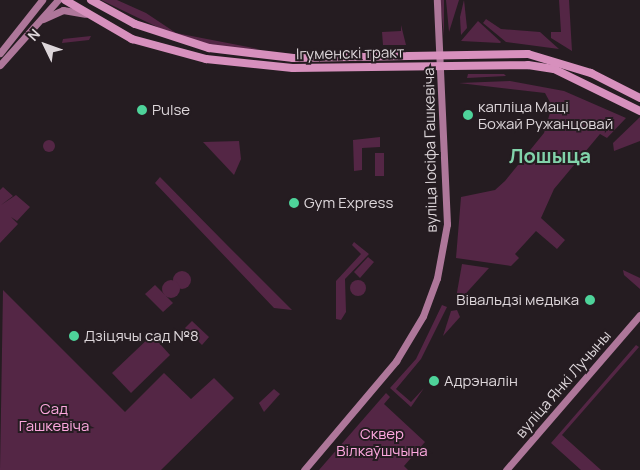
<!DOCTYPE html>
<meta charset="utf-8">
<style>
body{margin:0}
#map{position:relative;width:640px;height:470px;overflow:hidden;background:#251c21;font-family:Manrope,sans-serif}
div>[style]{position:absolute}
.green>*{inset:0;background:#542645}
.round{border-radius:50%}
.secondary>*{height:7px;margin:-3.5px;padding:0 3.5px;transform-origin:3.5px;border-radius:3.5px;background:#ae779a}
.primary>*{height:8px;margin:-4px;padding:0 4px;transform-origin:4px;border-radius:4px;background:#d790bd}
.dots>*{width:14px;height:14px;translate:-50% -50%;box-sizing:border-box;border:2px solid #251c21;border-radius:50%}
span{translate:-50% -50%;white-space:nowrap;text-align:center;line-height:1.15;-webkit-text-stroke:4px #251c21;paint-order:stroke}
.street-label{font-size:15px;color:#ddd6da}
.poi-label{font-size:15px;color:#ddd6da}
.left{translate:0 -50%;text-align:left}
.right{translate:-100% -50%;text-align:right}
.park-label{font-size:15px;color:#fda8df}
.district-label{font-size:20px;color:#81d3aa;font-weight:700}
.north{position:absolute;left:20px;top:20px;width:50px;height:50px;-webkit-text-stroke:4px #251c21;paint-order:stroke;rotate:312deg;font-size:14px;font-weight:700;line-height:20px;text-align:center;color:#ddd6da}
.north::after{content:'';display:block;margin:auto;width:18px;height:22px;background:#ddd6da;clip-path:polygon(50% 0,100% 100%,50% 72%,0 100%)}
</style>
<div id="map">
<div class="green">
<i style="clip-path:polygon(101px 0,117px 0,146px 13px,176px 33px,258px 49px,219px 48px,174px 35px)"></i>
<i style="clip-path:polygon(440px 0,444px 0,444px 36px)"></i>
<i style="clip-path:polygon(446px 0,459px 0,449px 32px)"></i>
<i style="clip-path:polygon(464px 0,467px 28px,461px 35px,460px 17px)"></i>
<i style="clip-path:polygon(559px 0,569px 0,572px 51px,551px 38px,551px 32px,561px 32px)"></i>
<i style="clip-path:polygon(486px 19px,501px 29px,540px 32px,559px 49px,506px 42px,483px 23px)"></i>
<i style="clip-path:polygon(478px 21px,501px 42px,500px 43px,461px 41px)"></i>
<i style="clip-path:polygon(401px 25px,406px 45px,383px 45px,382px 32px,401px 31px)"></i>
<i style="clip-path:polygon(91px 36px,89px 40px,62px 43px,63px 39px)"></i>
<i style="clip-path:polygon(468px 74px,504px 74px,506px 76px,467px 78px)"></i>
<i style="clip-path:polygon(510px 81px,564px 91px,626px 118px,607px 138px,600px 134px,554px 189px,541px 218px,565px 240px,557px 249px,536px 231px,515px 254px,519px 258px,511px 266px,456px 258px,461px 197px,495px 190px,505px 181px,544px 133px,552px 106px,545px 93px,459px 83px)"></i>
<i style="clip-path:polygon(640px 117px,640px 141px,614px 151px,613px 143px)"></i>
<i style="clip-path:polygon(380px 137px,380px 147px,362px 148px,362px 170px,354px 171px,353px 140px)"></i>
<i class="round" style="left:43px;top:140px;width:12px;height:12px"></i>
<i style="clip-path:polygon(239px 141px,241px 159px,234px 175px,203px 142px)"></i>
<i style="clip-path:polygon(375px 153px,384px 153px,384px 176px,375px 176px)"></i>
<i style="clip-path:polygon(160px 177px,226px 244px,292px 310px,274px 308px,155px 183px)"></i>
<i style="clip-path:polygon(3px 187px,13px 196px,1px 205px,16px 195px,30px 207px,17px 221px,11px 217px,18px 224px,0 243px,0 190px)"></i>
<i style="clip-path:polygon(354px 242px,369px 254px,345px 279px,346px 312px,341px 320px,336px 319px,336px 281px,361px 254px,352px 245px)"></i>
<i style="clip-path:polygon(368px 257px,374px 262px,360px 278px,354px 272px)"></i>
<i style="clip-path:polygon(462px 264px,489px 268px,459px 301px,456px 298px)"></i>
<i style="clip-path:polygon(623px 270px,640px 278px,640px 289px,624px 275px)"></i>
<i class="round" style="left:173px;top:271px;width:18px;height:18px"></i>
<i class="round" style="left:162px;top:280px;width:18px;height:18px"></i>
<i class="round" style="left:350px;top:280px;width:16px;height:16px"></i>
<i style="clip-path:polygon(155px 285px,173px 303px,163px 312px,145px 294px)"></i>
<i style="clip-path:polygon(3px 290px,125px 412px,164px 373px,191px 399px,214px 378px,234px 398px,161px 470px,0 470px)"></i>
<i style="clip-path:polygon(442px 305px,447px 307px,421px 359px,396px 389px,411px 402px,424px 388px,411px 407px,390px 388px,416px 359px)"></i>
<i style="clip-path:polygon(457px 310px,460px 317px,443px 336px,451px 311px)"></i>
<i style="clip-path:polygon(192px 321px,209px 337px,202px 345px,185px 328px)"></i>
<i style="clip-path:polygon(152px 335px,170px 355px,131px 393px,112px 373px)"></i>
<i style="clip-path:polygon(636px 345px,639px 347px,562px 435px,601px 470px,581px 470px,551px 443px)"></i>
<i style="clip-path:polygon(274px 389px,280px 394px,264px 412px,259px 403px)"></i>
<i style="clip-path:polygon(386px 393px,390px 397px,384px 404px,425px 442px,404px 466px,408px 470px,319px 470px)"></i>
</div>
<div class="secondary">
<i style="left:43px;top:19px;width:22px;rotate:-24deg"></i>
<i style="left:63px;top:10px;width:22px;rotate:10deg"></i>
<i style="left:0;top:53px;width:68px;rotate:-51.6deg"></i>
<i style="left:0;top:65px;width:87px;rotate:-48.3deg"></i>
<i style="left:304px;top:470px;width:143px;rotate:-49.8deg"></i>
<i style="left:396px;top:361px;width:52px;rotate:-59deg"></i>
<i style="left:423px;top:316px;width:40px;rotate:-69.8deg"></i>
<i style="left:437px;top:278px;width:55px;rotate:-79.5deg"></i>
<i style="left:447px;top:224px;width:224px;rotate:-92.6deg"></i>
<i style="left:506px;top:470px;width:205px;rotate:-49.2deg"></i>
</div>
<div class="primary">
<i style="left:65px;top:0;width:78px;rotate:30.2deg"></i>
<i style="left:132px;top:39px;width:77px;rotate:15.1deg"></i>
<i style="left:206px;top:59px;width:87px;rotate:5.9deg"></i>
<i style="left:293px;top:68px;width:235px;rotate:-0.7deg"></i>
<i style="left:528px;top:65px;width:26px;rotate:9deg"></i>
<i style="left:554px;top:69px;width:96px;rotate:26deg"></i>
<i style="left:91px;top:0;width:50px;rotate:28.6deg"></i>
<i style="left:135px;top:24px;width:78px;rotate:18deg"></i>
<i style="left:209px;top:48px;width:85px;rotate:6.8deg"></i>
<i style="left:293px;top:58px;width:235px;rotate:-1deg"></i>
<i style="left:528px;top:54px;width:66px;rotate:16.8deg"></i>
<i style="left:591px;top:73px;width:55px;rotate:27deg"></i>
</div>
<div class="dots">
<i style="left:142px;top:110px;background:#4ed39a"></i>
<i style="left:468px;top:115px;background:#4ed39a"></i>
<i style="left:294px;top:203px;background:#4ed39a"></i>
<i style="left:590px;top:300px;background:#4ed39a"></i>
<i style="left:74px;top:336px;background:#4ed39a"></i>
<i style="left:434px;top:381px;background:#4ed39a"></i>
</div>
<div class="street-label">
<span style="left:350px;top:53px;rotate:-1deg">Ігуменскі тракт</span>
<span style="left:430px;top:150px;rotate:-91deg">вуліца Іосіфа Гашкевіча</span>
<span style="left:563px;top:384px;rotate:-49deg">вуліца Янкі Лучыны</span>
</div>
<div class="poi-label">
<span class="left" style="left:478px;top:115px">капліца Маці<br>Божай Ружанцовай</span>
<span class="left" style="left:152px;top:110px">Pulse</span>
<span class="left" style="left:304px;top:203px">Gym Express</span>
<span class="right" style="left:579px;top:300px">Вівальдзі медыка</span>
<span class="left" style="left:84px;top:336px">Дзіцячы сад №8</span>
<span class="left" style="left:444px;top:381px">Адрэналін</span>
</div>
<div class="park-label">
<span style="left:54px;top:417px">Сад<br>Гашкевіча</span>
<span style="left:382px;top:442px">Сквер<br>Вілкаўшчына</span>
</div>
<div class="district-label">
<span style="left:550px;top:155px">Лошыца</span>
</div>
<div class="north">N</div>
</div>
